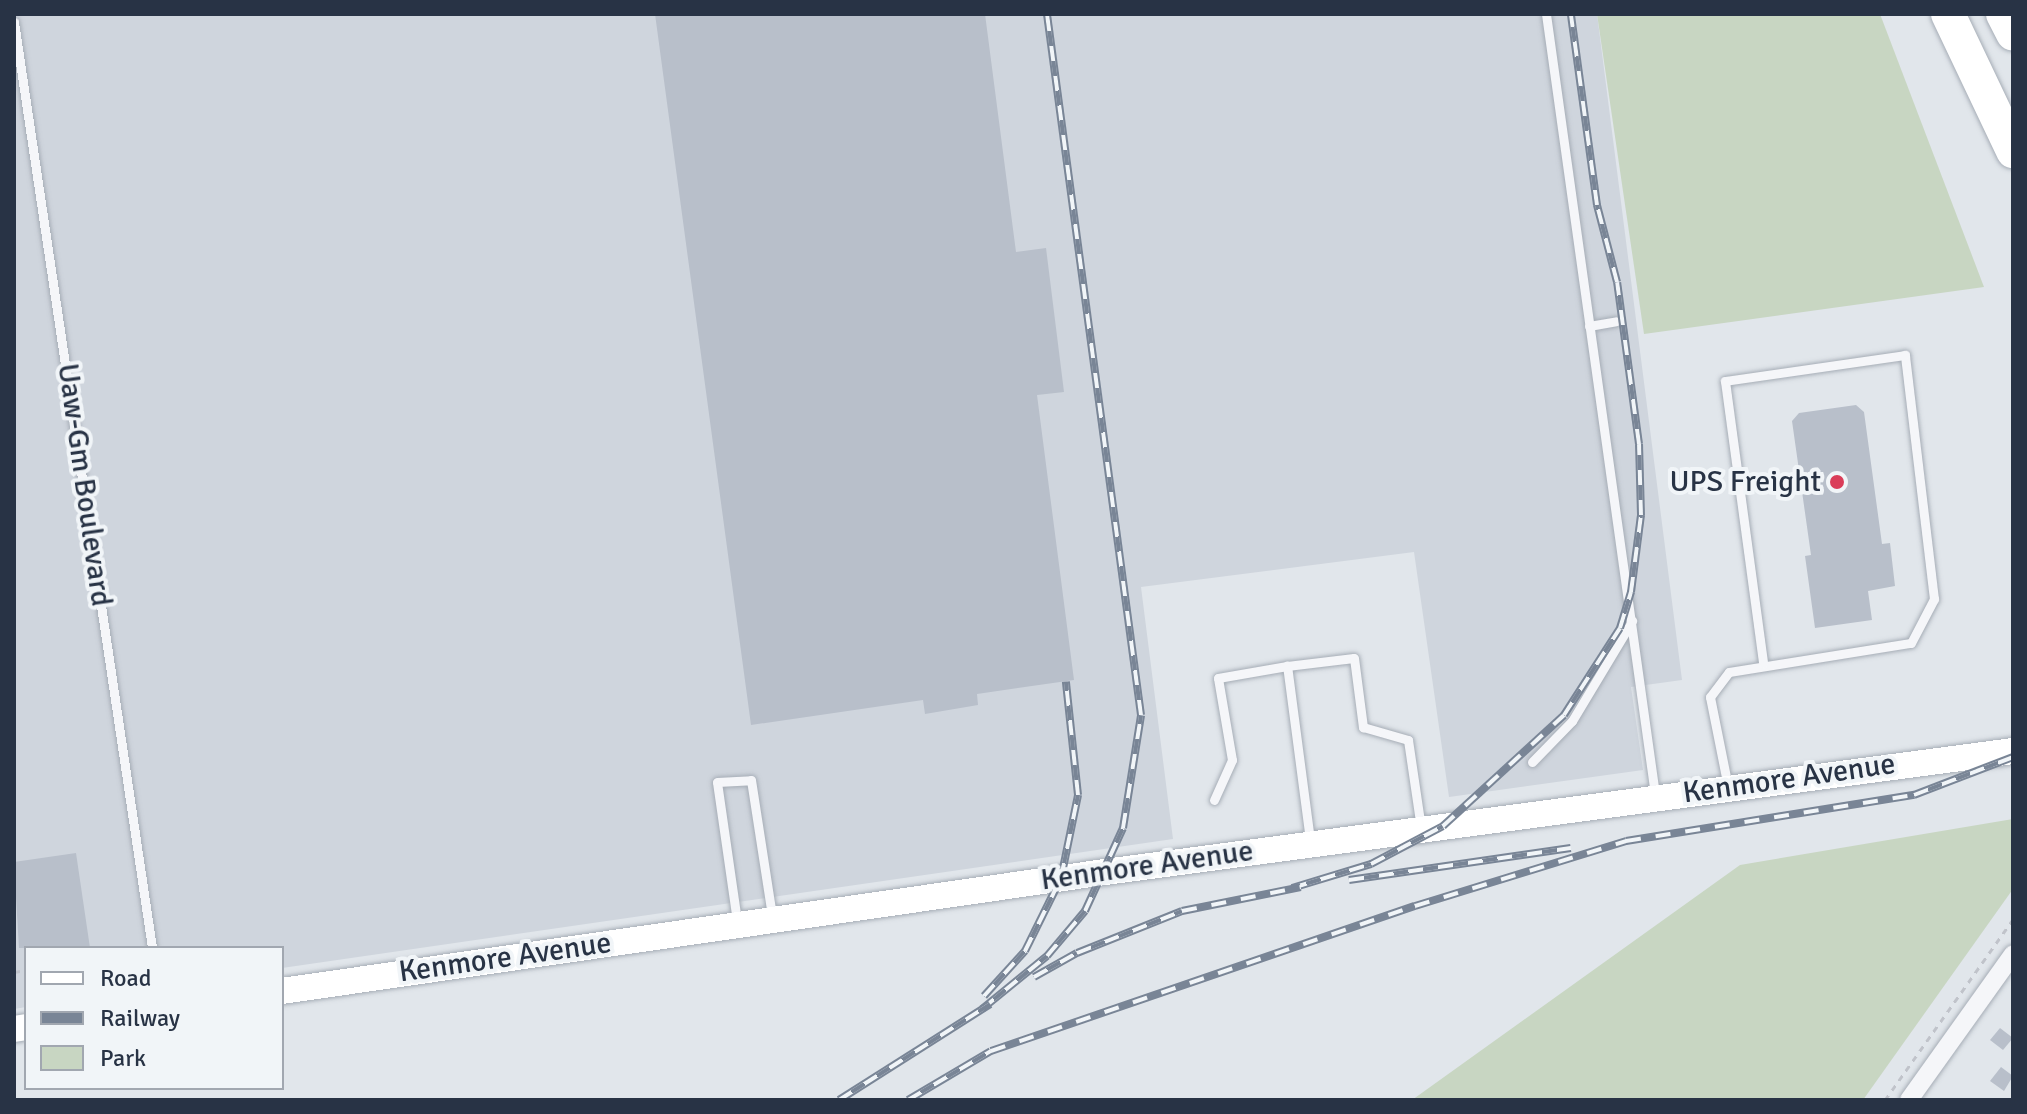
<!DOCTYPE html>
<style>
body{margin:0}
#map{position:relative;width:2027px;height:1114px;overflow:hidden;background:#e1e6eb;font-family:Signika,sans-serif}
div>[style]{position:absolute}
.built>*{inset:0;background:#cfd5dd}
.green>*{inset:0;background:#c8d6c2}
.building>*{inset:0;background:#b8bfca}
.path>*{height:3px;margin-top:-1.5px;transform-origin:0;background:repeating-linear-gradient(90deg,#c0c3ca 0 6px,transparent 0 12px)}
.roads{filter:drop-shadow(0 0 2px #a6adb6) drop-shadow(0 0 2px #a6adb6)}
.lane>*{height:9px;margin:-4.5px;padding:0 4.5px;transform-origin:4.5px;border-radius:4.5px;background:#f5f6f9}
.street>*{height:18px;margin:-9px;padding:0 9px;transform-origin:9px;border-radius:9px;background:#f5f6f9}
.secondary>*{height:26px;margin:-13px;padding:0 13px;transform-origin:13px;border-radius:13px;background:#fff}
.highway>*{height:34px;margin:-17px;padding:0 17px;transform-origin:17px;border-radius:17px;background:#fff}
.rail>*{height:8px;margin-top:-4px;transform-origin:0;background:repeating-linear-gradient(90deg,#f1f5f8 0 15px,#798596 0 30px);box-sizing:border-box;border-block:2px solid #798596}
.dots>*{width:22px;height:22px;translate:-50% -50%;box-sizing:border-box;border:4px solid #f1f5f8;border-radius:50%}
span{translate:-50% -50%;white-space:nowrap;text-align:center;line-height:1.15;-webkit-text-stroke:8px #f1f5f8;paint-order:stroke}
.poi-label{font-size:30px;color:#283345}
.right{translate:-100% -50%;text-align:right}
.street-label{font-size:30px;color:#283345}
.frame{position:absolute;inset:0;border:16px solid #283345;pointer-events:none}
.legend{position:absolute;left:24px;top:946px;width:260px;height:144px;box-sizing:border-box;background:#f1f5f8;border:2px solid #a1a7b0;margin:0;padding:10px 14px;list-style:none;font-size:24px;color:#283345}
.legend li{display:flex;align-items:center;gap:16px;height:40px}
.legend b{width:40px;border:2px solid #a1a7b0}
</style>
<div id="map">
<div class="built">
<i style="clip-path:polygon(14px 14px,1597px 14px,1682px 680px,1631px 687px,1643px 770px,1449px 797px,1414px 552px,1141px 587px,1173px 839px,282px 968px,282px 948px,26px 948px,26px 1007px,14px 1009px)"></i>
</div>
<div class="green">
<i style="clip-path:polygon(1597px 14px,1880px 14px,1984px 287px,1644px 334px)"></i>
<i style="clip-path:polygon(2013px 819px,2013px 889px,1863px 1100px,1412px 1100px,1740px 865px)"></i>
</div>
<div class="building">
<i style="clip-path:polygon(655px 14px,985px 14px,1016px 252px,1046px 248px,1064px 392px,1037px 395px,1074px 680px,977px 694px,978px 705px,925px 714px,923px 700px,751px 725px)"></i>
<i style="clip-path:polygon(1856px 405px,1864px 412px,1882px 544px,1890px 543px,1895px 586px,1868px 591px,1872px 620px,1815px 628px,1805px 556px,1811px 555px,1792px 421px,1799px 413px)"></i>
<i style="clip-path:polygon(76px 853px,90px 948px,19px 948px,14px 862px)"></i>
<i style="clip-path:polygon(2000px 1028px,2013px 1038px,2003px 1050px,1990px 1040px)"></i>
<i style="clip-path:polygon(2001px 1067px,2013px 1076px,2004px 1091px,1990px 1081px)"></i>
</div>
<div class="path">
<i style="left:14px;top:972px;width:12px;rotate:-9deg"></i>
<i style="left:1885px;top:1100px;width:222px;rotate:-54.7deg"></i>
</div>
<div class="roads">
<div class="lane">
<i style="left:1546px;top:14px;width:789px;rotate:82.05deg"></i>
<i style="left:14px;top:22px;width:936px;rotate:81.52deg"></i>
<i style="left:1589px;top:326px;width:27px;rotate:-10deg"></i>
<i style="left:1532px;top:762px;width:57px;rotate:-45.7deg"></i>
<i style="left:1572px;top:721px;width:117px;rotate:-59deg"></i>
<i style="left:1728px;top:787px;width:92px;rotate:-101.3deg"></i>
<i style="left:1710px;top:697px;width:31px;rotate:-53deg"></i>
<i style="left:1729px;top:672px;width:184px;rotate:-9.1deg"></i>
<i style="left:1911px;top:643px;width:50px;rotate:-62.4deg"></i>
<i style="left:1934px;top:599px;width:246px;rotate:-96.8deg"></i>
<i style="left:1905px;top:355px;width:182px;rotate:171.8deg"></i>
<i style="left:1725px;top:381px;width:285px;rotate:82.3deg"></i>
<i style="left:1214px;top:800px;width:44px;rotate:-65.8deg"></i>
<i style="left:1232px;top:760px;width:83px;rotate:-99.7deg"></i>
<i style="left:1218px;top:678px;width:70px;rotate:-9.9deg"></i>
<i style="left:1310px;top:840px;width:176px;rotate:-97.5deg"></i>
<i style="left:1287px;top:666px;width:67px;rotate:-6.8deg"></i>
<i style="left:1354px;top:658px;width:70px;rotate:82.6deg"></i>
<i style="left:1363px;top:727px;width:47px;rotate:16.1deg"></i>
<i style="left:1408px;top:740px;width:89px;rotate:81.6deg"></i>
<i style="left:737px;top:921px;width:140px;rotate:-98.2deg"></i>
<i style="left:717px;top:782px;width:34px;rotate:-3deg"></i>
<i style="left:751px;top:780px;width:138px;rotate:81.2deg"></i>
</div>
<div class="street">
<i style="left:1909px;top:1100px;width:179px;rotate:-54.5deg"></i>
</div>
<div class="secondary">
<i style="left:282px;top:991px;width:832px;rotate:-8.23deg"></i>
<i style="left:1105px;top:872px;width:916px;rotate:-7.59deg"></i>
<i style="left:14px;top:1029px;width:12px;rotate:-9deg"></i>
</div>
<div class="highway">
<i style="left:1948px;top:14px;width:152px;rotate:64.6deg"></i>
<i style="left:2003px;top:14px;width:22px;rotate:63deg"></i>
</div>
</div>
<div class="rail">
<i style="left:1349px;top:880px;width:224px;rotate:-8.2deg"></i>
<i style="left:1292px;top:888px;width:83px;rotate:-16.9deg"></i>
<i style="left:1371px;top:864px;width:81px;rotate:-27.8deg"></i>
<i style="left:1443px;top:826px;width:164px;rotate:-42.5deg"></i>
<i style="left:1564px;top:715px;width:103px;rotate:-57.2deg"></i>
<i style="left:1620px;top:628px;width:38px;rotate:-73deg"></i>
<i style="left:1631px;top:592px;width:78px;rotate:-82.6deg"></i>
<i style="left:1641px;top:515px;width:71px;rotate:-91.6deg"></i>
<i style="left:1639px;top:444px;width:163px;rotate:-97.7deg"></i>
<i style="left:1617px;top:282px;width:80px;rotate:-104.6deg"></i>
<i style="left:1597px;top:205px;width:193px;rotate:-97.8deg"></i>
<i style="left:1034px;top:977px;width:49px;rotate:-29.2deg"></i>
<i style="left:1077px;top:953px;width:113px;rotate:-21.8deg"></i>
<i style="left:1182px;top:911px;width:121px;rotate:-11.4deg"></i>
<i style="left:984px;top:996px;width:61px;rotate:-47.7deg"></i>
<i style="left:1025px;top:951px;width:81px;rotate:-63.7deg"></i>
<i style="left:1061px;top:878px;width:85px;rotate:-78.4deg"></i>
<i style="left:1078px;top:795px;width:114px;rotate:-96.1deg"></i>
<i style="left:982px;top:1009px;width:84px;rotate:-39.2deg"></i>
<i style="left:1047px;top:956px;width:59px;rotate:-49.8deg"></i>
<i style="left:1085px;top:911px;width:91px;rotate:-65.4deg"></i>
<i style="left:1123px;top:828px;width:114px;rotate:-80.9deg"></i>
<i style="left:1141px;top:715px;width:707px;rotate:-97.64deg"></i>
<i style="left:839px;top:1100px;width:179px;rotate:-32.4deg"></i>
<i style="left:908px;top:1100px;width:96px;rotate:-30.6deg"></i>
<i style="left:991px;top:1051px;width:448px;rotate:-18.9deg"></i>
<i style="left:1415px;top:906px;width:221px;rotate:-17.1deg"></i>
<i style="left:1626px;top:841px;width:292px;rotate:-9.1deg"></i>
<i style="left:1914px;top:795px;width:106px;rotate:-21deg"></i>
</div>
<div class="dots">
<i style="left:1837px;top:482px;background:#da3d59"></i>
</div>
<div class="poi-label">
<span class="right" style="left:1821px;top:482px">UPS Freight</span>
</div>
<div class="street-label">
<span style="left:84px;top:485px;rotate:82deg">Uaw-Gm Boulevard</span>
<span style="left:1789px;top:779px;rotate:-8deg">Kenmore Avenue</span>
<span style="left:1147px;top:866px;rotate:-8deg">Kenmore Avenue</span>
<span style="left:505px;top:958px;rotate:-8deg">Kenmore Avenue</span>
</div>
<div class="frame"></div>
<ul class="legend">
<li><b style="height:10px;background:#fff"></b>Road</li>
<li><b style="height:10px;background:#798596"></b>Railway</li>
<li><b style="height:22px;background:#c8d6c2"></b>Park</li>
</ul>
</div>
